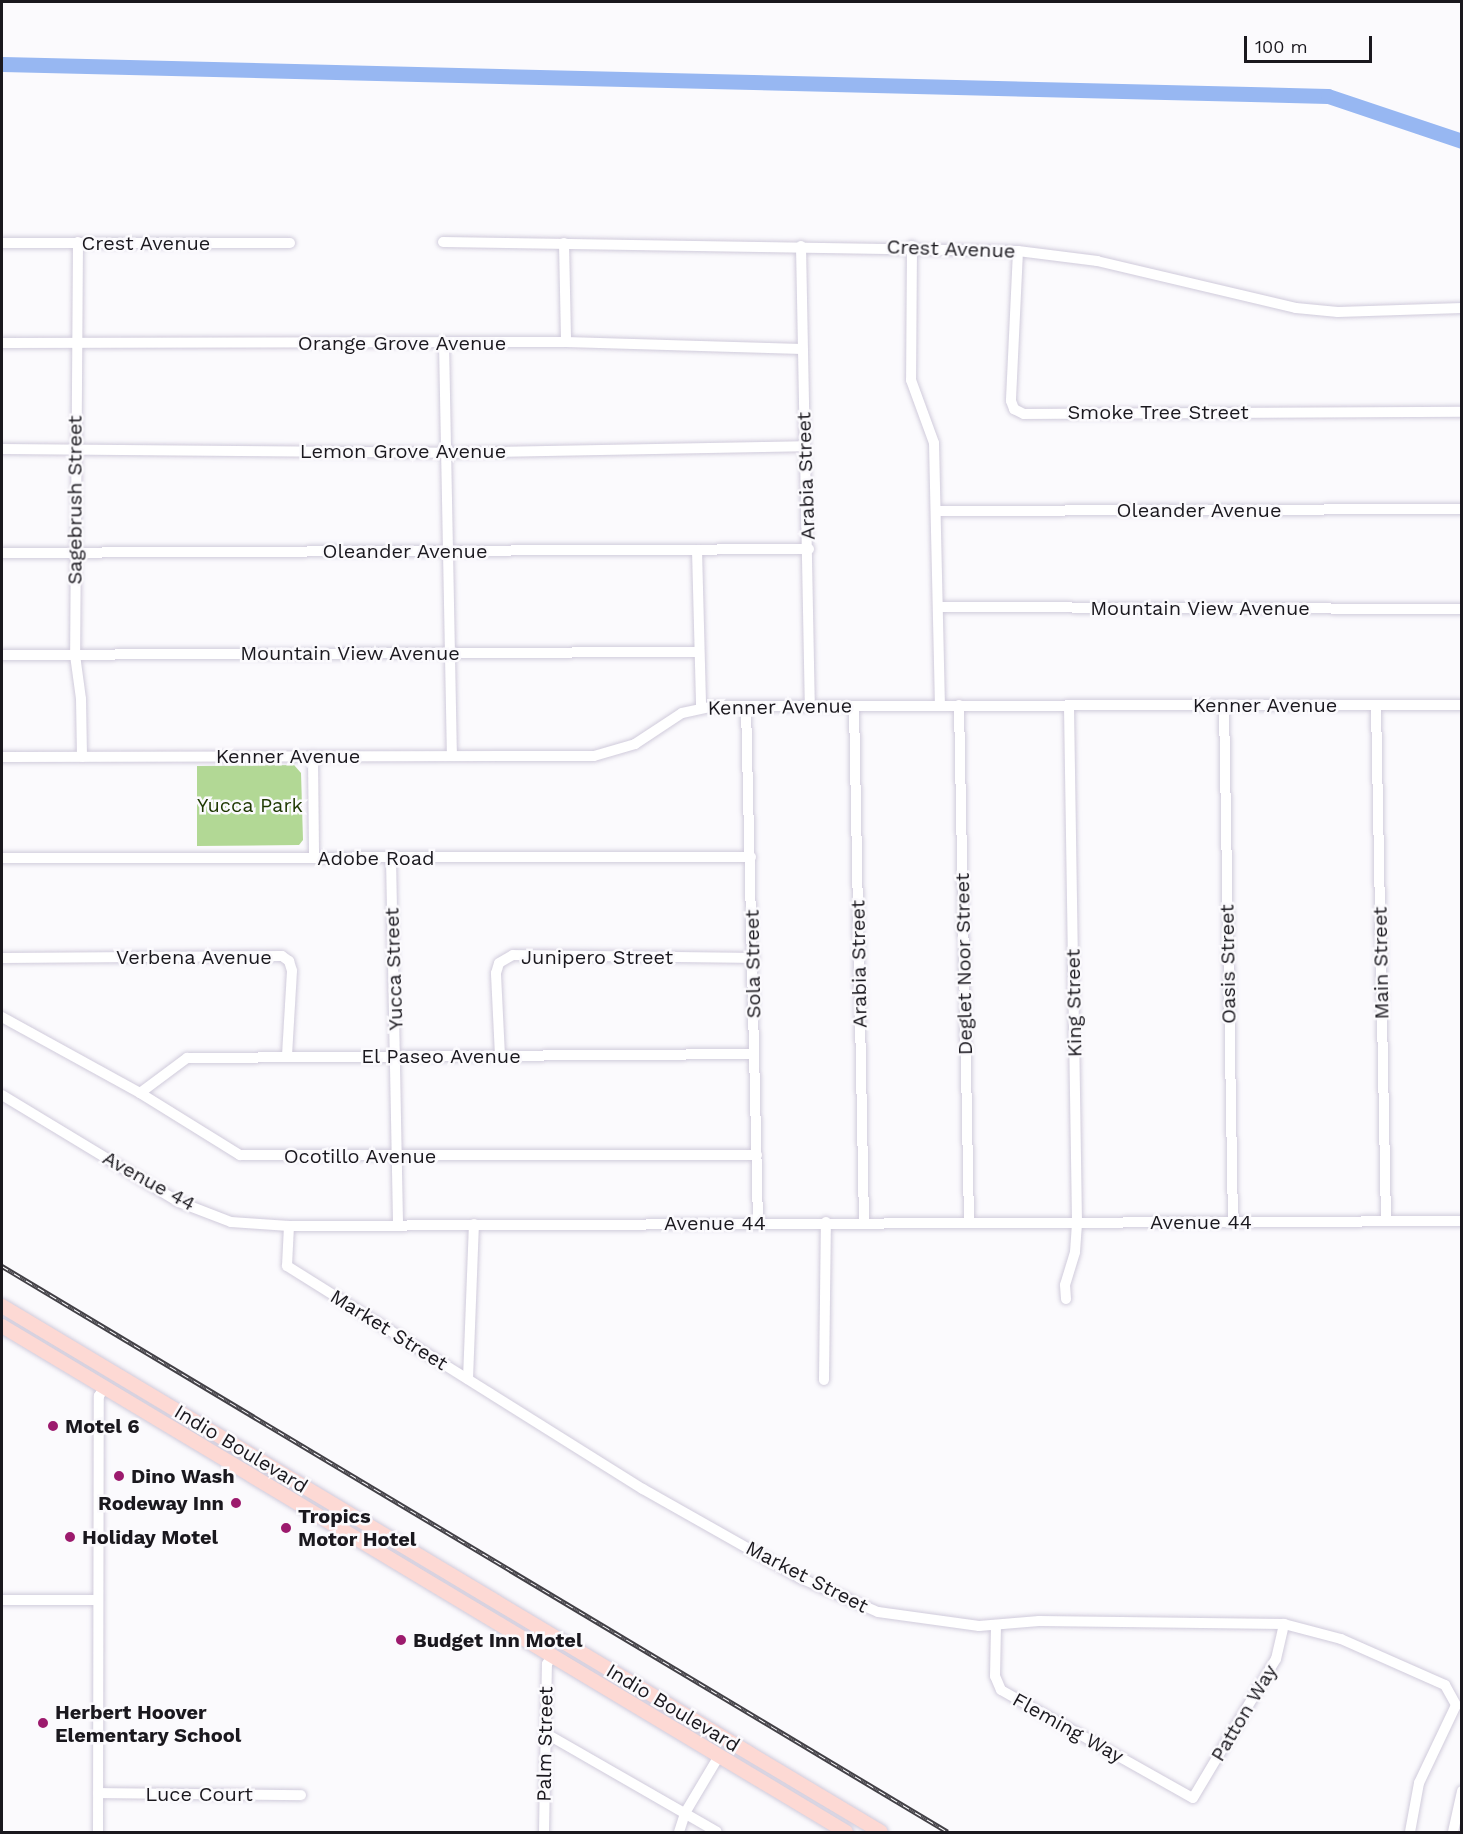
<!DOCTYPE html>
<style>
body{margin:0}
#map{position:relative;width:1463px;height:1834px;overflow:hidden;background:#fbfafd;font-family:"Work Sans",sans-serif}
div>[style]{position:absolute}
.green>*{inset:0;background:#b2d895}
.river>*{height:15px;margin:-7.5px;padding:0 7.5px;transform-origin:7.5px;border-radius:7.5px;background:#97b7f2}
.roads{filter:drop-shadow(0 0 2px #d0cbdb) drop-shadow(0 0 2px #d0cbdb)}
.minor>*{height:10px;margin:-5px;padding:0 5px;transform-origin:5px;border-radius:5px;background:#fff}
.major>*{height:14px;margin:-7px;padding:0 7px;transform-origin:7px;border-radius:7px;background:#fdd9d4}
.rail>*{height:4.5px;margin-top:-2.25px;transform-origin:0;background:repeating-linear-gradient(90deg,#fbfafd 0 7px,#424046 0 14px);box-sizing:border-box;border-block:2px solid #424046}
.dots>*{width:16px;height:16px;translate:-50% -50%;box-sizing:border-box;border:3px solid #fbfafd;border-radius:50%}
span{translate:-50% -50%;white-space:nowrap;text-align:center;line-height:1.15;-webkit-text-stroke:5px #fbfafd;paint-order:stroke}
.street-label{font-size:20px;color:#1a181e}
.park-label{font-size:20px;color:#1e3800}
.poi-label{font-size:20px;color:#1a181e;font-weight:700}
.left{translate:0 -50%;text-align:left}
.right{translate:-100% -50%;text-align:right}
.frame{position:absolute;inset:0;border:3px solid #1a181e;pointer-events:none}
.scale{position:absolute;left:1244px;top:36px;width:128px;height:27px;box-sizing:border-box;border:3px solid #1a181e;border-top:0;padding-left:8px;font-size:18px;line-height:21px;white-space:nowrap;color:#1a181e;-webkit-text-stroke:4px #fbfafd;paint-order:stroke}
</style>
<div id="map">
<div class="green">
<i style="clip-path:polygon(294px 765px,301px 773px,303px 840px,299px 845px,197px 846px,197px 766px)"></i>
</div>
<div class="river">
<i style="left:2px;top:64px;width:1326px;rotate:1.38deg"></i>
<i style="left:1328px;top:96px;width:141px;rotate:18.6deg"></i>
</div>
<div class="roads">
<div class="minor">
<i style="left:78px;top:242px;width:413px;rotate:90.4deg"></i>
<i style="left:75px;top:655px;width:44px;rotate:82.2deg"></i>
<i style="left:81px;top:699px;width:58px;rotate:89deg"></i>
<i style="left:443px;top:242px;width:575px;rotate:0.9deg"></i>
<i style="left:1018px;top:251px;width:80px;rotate:7.2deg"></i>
<i style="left:1097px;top:261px;width:204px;rotate:13.3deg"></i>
<i style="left:1296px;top:308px;width:42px;rotate:5.4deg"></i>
<i style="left:1338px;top:312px;width:124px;rotate:-1.8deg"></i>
<i style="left:2px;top:243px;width:288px"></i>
<i style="left:564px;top:243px;width:99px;rotate:88.8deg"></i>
<i style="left:801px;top:246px;width:460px;rotate:88.9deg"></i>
<i style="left:912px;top:246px;width:134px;rotate:90.4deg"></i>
<i style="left:911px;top:380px;width:67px;rotate:69.9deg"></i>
<i style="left:934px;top:443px;width:262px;rotate:88.7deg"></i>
<i style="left:1018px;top:251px;width:150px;rotate:92.7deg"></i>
<i style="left:1011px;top:401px;width:9px;rotate:69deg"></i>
<i style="left:1014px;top:409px;width:11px;rotate:27deg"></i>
<i style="left:1024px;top:414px;width:438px;rotate:-0.3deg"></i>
<i style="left:2px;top:343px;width:564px;rotate:-0.1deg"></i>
<i style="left:566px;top:342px;width:236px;rotate:1.7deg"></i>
<i style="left:444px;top:343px;width:412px;rotate:88.9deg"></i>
<i style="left:2px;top:449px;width:444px;rotate:0.5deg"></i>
<i style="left:446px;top:453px;width:358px;rotate:-1.1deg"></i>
<i style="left:936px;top:511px;width:526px;rotate:-0.22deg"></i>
<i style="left:697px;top:550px;width:158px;rotate:88.5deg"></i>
<i style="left:2px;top:553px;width:807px;rotate:-0.28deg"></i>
<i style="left:939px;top:607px;width:523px;rotate:0.22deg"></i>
<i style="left:2px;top:655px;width:697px;rotate:-0.25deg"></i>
<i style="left:959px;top:705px;width:517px;rotate:88.89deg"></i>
<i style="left:1376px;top:705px;width:516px;rotate:88.89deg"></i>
<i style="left:746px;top:706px;width:516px;rotate:88.67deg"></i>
<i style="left:854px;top:706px;width:516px;rotate:88.89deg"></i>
<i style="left:1224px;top:706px;width:516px;rotate:89deg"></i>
<i style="left:313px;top:756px;width:102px;rotate:89.4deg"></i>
<i style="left:2px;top:757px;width:592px;rotate:-0.1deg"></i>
<i style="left:594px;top:756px;width:43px;rotate:-16.3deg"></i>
<i style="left:635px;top:744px;width:56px;rotate:-33.4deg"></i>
<i style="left:682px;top:713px;width:34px;rotate:-12deg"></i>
<i style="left:715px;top:706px;width:747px;rotate:-0.08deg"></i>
<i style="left:2px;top:858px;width:749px;rotate:-0.08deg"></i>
<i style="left:391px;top:858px;width:366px;rotate:88.9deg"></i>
<i style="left:2px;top:958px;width:280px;rotate:-0.4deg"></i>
<i style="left:282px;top:956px;width:9px;rotate:36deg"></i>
<i style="left:289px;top:961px;width:10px;rotate:73deg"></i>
<i style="left:292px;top:971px;width:85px;rotate:93.4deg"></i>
<i style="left:2px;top:1017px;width:158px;rotate:28.8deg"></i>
<i style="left:140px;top:1093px;width:118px;rotate:31.8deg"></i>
<i style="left:240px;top:1155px;width:517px"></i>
<i style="left:500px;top:1056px;width:83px;rotate:-92.8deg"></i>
<i style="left:496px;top:973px;width:10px;rotate:-73deg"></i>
<i style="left:499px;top:963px;width:16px;rotate:-30deg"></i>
<i style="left:513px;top:955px;width:241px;rotate:0.7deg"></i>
<i style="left:140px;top:1093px;width:59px;rotate:-36.7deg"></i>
<i style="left:187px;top:1058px;width:567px;rotate:-0.4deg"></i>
<i style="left:2px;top:1095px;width:207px;rotate:31.2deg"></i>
<i style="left:179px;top:1202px;width:56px;rotate:21deg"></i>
<i style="left:231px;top:1222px;width:58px;rotate:3.9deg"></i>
<i style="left:289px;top:1226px;width:1173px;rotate:-0.24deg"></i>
<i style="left:289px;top:1226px;width:40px;rotate:92.9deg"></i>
<i style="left:287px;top:1266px;width:420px;rotate:32.1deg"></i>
<i style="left:643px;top:1489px;width:180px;rotate:29.5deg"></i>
<i style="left:800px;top:1578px;width:85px;rotate:23.6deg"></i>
<i style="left:878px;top:1612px;width:102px;rotate:7.9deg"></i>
<i style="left:979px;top:1626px;width:60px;rotate:-4.8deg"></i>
<i style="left:1039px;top:1621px;width:245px;rotate:0.7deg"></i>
<i style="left:1284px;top:1624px;width:59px;rotate:14.7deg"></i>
<i style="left:1341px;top:1639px;width:114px;rotate:23.9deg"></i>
<i style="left:1445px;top:1685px;width:23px;rotate:61deg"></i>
<i style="left:1066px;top:1299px;width:14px;rotate:-94deg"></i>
<i style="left:1065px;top:1285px;width:34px;rotate:-73deg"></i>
<i style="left:1075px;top:1252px;width:30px;rotate:-86deg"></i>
<i style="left:1077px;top:1222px;width:516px;rotate:-90.89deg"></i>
<i style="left:468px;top:1379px;width:155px;rotate:-87.8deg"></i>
<i style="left:824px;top:1380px;width:158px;rotate:-89.3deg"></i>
<i style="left:2px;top:1600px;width:96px"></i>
<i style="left:996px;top:1625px;width:51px;rotate:91.1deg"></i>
<i style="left:995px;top:1676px;width:15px;rotate:67deg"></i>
<i style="left:1001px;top:1690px;width:220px;rotate:29.4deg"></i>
<i style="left:1193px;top:1798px;width:162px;rotate:-59.2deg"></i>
<i style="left:1276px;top:1659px;width:36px;rotate:-77deg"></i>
<i style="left:545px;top:1733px;width:198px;rotate:29.9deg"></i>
<i style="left:98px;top:1793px;width:203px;rotate:0.6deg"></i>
<i style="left:98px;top:1832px;width:436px;rotate:-89.9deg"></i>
<i style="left:99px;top:1396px;width:9px;rotate:-58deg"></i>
<i style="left:544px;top:1832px;width:168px;rotate:-89deg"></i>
<i style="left:547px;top:1664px;width:9px;rotate:-58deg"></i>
<i style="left:679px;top:1832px;width:20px;rotate:-72deg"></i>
<i style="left:685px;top:1813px;width:66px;rotate:-59.2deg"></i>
<i style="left:1410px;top:1832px;width:50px;rotate:-79.6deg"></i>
<i style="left:1419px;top:1783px;width:86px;rotate:-64.6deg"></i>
<i style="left:1453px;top:1832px;width:42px;rotate:-77.6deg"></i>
</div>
<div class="major">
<i style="left:2px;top:1306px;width:1024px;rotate:30.9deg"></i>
<i style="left:2px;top:1326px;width:984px;rotate:30.94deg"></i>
</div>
</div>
<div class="rail">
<i style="left:2px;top:1266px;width:1102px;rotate:30.89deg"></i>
</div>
<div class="dots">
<i style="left:53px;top:1426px;background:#9c1a6d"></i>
<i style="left:119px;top:1476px;background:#9c1a6d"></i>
<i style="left:236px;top:1503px;background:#9c1a6d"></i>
<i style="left:286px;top:1528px;background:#9c1a6d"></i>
<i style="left:70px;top:1537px;background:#9c1a6d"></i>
<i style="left:401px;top:1640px;background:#9c1a6d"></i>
<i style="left:43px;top:1723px;background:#9c1a6d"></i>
</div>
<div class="street-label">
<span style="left:146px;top:243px">Crest Avenue</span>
<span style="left:951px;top:249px;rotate:2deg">Crest Avenue</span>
<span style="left:402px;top:343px">Orange Grove Avenue</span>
<span style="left:1158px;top:412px">Smoke Tree Street</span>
<span style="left:403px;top:451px">Lemon Grove Avenue</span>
<span style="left:806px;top:476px;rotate:-92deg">Arabia Street</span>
<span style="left:75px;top:500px;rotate:-90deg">Sagebrush Street</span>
<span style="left:1199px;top:510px">Oleander Avenue</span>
<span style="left:405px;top:551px">Oleander Avenue</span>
<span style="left:1200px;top:608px">Mountain View Avenue</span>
<span style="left:350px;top:653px">Mountain View Avenue</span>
<span style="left:1265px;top:705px">Kenner Avenue</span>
<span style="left:780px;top:707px;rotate:-1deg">Kenner Avenue</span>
<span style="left:288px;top:756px">Kenner Avenue</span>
<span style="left:376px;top:858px">Adobe Road</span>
<span style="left:194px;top:957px">Verbena Avenue</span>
<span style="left:597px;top:957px">Junipero Street</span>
<span style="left:1381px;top:963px;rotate:-91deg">Main Street</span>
<span style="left:753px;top:964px;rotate:-91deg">Sola Street</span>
<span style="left:859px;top:964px;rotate:-91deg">Arabia Street</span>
<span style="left:964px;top:964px;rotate:-91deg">Deglet Noor Street</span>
<span style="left:1228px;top:964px;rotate:-91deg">Oasis Street</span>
<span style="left:394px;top:969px;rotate:-92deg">Yucca Street</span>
<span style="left:1074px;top:1003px;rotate:-91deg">King Street</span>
<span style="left:441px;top:1056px">El Paseo Avenue</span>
<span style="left:360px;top:1156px">Ocotillo Avenue</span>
<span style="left:149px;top:1181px;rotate:29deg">Avenue 44</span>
<span style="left:1201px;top:1222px">Avenue 44</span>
<span style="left:715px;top:1223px">Avenue 44</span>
<span style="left:389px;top:1330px;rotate:32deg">Market Street</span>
<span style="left:241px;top:1449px;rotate:31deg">Indio Boulevard</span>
<span style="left:807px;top:1577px;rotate:27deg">Market Street</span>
<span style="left:673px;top:1708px;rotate:31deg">Indio Boulevard</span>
<span style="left:1244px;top:1713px;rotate:-59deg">Patton Way</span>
<span style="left:1068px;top:1728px;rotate:29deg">Fleming Way</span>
<span style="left:545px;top:1744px;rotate:-89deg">Palm Street</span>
<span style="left:199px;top:1794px">Luce Court</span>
</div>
<div class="park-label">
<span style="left:250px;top:805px">Yucca Park</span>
</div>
<div class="poi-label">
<span class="left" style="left:65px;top:1426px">Motel 6</span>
<span class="left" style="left:131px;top:1476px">Dino Wash</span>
<span class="right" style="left:224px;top:1503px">Rodeway Inn</span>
<span class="left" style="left:298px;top:1528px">Tropics<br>Motor Hotel</span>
<span class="left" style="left:82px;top:1537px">Holiday Motel</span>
<span class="left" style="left:413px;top:1640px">Budget Inn Motel</span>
<span class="left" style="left:55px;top:1724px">Herbert Hoover<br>Elementary School</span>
</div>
<div class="frame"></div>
<div class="scale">100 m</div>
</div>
